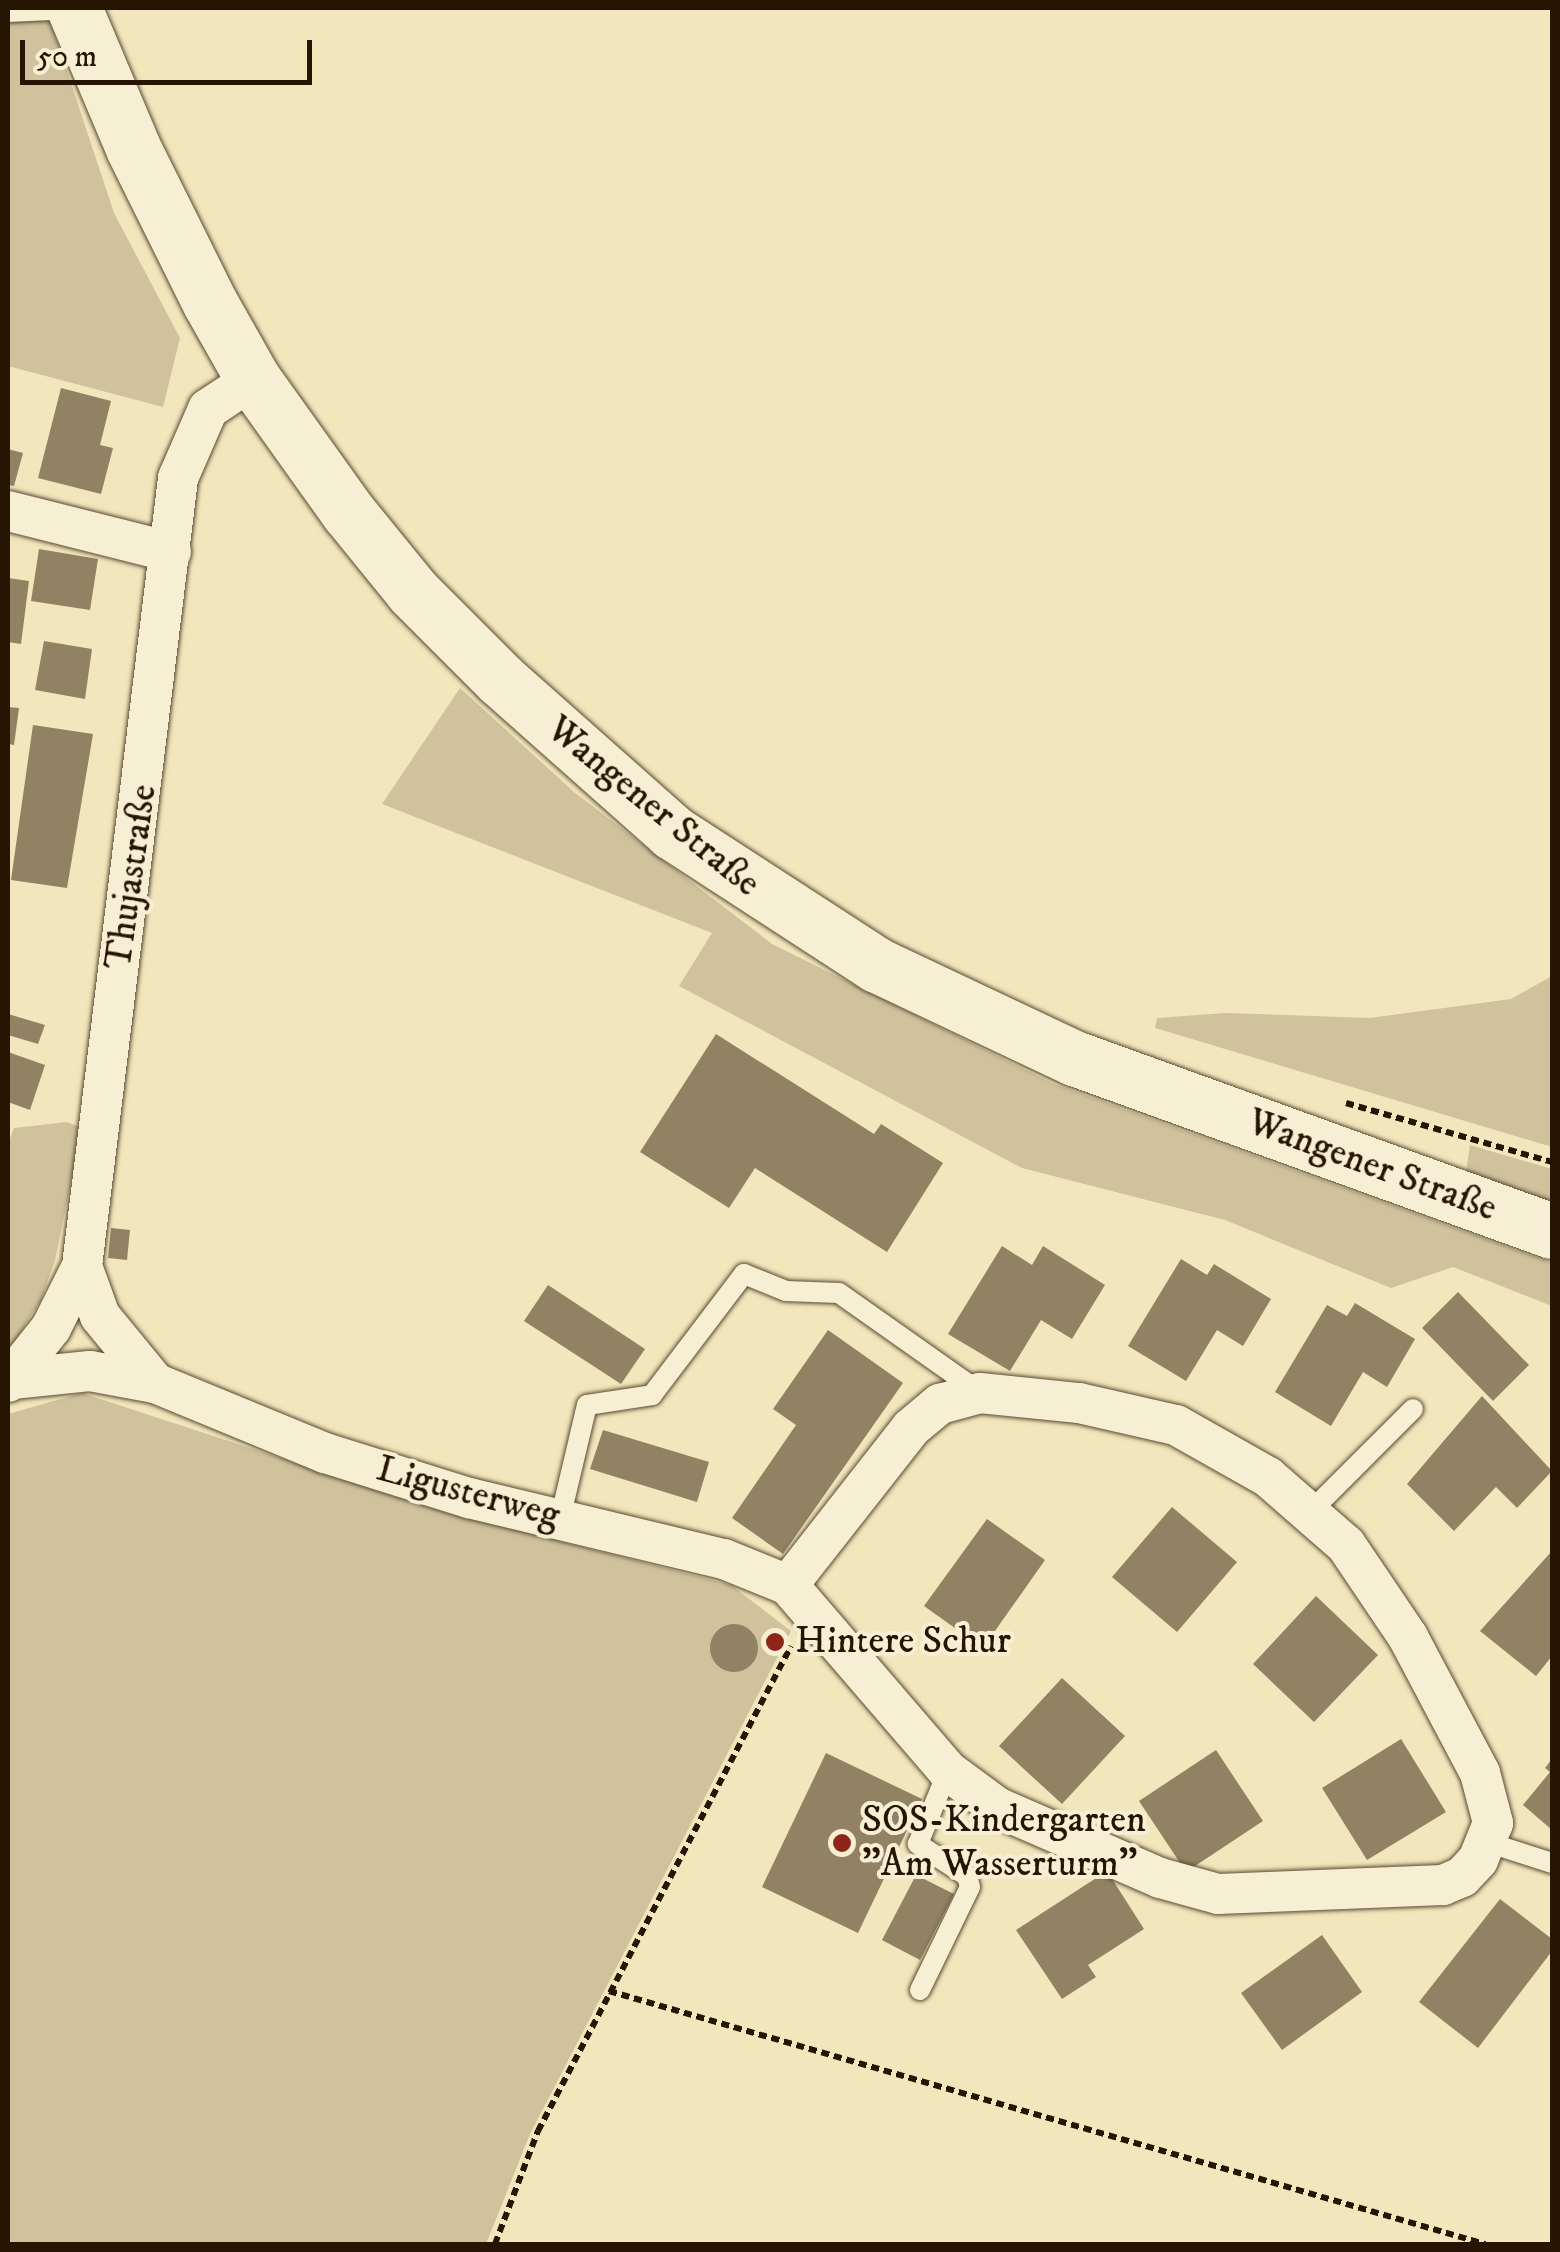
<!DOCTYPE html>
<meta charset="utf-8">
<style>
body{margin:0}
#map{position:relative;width:1560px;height:2252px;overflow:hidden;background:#f2e6bc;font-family:"IM FELL DW Pica",serif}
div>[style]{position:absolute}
.green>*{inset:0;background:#cfc29c}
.building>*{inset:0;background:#908263}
.round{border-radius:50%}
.path>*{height:6px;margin-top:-3px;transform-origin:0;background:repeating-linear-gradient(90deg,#261502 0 8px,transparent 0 13px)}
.roads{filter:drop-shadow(0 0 2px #594930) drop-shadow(0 0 2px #594930)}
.lane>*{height:20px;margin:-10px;padding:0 10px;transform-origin:10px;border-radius:10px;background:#f7efd3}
.street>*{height:40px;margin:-20px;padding:0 20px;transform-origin:20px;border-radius:20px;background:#f7efd3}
.secondary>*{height:55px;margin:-27.5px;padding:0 27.5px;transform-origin:27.5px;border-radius:27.5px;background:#f7efd3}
.dots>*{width:28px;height:28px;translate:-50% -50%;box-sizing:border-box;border:5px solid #f7efd3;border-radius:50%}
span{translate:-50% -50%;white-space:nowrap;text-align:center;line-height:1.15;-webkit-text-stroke:8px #f7efd3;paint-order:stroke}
.street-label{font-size:38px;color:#261502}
.poi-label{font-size:38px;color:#261502}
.left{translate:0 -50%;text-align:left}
.frame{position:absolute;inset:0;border:10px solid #261502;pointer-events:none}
.scale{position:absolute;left:20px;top:40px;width:292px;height:45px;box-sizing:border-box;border:5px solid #261502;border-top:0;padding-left:12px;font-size:30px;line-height:35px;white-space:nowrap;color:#261502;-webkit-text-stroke:8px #f7efd3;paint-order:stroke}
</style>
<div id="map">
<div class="green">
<i style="clip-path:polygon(8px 8px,46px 8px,114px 213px,180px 338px,163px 407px,8px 366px)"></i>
<i style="clip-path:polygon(460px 688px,574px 792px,772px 944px,1054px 1084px,1552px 1263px,1552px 1306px,1453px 1267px,1391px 1288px,1225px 1220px,1022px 1168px,679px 986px,712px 933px,382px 804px)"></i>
<i style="clip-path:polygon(1552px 976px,1552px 1147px,1155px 1028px,1157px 1018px,1226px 1013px,1370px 1018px,1511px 999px)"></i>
<i style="clip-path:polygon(67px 1122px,82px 1128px,55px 1260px,41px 1300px,8px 1351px,8px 1144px,14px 1128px)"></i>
<i style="clip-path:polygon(1470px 1145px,1552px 1169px,1552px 1209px,1465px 1179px)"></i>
<i style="clip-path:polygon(82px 1393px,445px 1512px,731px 1585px,791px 1631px,530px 2134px,486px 2244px,8px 2244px,8px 1414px)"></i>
</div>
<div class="building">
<i style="clip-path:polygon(61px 388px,111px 401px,100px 445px,113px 448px,101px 494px,38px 478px)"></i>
<i style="clip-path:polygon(8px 449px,23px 453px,14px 486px,8px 485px)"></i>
<i style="clip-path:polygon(39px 549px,98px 559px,90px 610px,31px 601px)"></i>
<i style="clip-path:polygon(8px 578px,29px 581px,21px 644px,8px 642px)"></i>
<i style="clip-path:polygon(44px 641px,92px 649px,85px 699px,35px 690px)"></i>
<i style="clip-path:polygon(8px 707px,19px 708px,14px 745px,8px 744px)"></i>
<i style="clip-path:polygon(33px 725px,93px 734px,67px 888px,11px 880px)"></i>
<i style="clip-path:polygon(8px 1014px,45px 1025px,38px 1044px,8px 1035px)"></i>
<i style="clip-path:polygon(716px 1034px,874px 1134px,881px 1124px,943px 1163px,887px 1252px,755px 1168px,729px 1208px,640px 1152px)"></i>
<i style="clip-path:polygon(8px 1052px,45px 1065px,30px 1110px,8px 1102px)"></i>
<i style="clip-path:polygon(111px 1228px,130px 1230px,127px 1260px,108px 1258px)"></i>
<i style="clip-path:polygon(1002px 1246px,1032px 1265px,1043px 1246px,1105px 1285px,1072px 1339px,1041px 1320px,1010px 1371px,948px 1334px)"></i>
<i style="clip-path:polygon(1181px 1259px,1207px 1275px,1214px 1264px,1271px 1299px,1243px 1346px,1217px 1330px,1186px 1381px,1128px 1346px)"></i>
<i style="clip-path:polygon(548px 1285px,645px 1349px,621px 1384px,524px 1321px)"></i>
<i style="clip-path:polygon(1458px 1292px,1529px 1365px,1493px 1401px,1422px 1328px)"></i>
<i style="clip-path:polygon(1355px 1303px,1415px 1339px,1387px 1387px,1363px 1372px,1331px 1426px,1275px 1392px,1327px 1305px,1347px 1316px)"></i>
<i style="clip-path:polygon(828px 1330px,903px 1383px,783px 1554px,732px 1518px,796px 1425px,773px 1409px)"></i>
<i style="clip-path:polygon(1482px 1396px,1552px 1471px,1517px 1508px,1496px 1487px,1454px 1531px,1407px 1484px)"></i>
<i style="clip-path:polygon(603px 1430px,709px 1462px,697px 1502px,590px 1469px)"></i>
<i style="clip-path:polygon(1172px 1507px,1237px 1562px,1177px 1632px,1112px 1577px)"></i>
<i style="clip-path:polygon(987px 1519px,1045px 1560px,983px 1648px,924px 1606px)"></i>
<i style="clip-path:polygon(1552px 1551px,1552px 1656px,1536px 1676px,1480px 1631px)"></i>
<i style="clip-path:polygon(1316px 1596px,1378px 1655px,1314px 1722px,1253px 1664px)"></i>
<i class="round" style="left:710px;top:1624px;width:48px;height:48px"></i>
<i style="clip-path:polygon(1062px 1678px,1125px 1736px,1062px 1804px,999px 1746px)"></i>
<i style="clip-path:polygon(1401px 1739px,1446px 1812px,1367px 1860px,1322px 1788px)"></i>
<i style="clip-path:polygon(1216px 1750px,1263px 1821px,1186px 1872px,1139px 1801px)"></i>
<i style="clip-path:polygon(826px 1753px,922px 1799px,858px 1933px,762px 1887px)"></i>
<i style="clip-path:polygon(1552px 1759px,1552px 1830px,1523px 1805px,1550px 1772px,1545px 1768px)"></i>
<i style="clip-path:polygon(1107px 1871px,1144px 1929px,1088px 1965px,1096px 1977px,1062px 1999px,1016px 1930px)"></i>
<i style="clip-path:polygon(916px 1875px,954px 1894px,920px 1960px,882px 1940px)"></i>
<i style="clip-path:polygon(1500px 1899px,1552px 1939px,1552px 1951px,1478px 2048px,1419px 2002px)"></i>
<i style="clip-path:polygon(1322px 1935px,1362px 1992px,1282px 2050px,1241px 1993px)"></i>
</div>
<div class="path">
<i style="left:1346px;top:1103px;width:214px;rotate:16deg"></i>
<i style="left:609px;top:1991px;width:912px;rotate:16.11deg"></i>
<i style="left:495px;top:2244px;width:121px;rotate:-69.2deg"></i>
<i style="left:538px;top:2131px;width:547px;rotate:-62.45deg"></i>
</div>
<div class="roads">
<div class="lane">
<i style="left:8px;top:12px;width:65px;rotate:-2.6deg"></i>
<i style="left:1309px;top:1513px;width:147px;rotate:-45deg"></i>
<i style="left:560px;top:1519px;width:117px;rotate:-76.7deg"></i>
<i style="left:587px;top:1405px;width:66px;rotate:-8.7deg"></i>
<i style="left:652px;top:1395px;width:152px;rotate:-52.8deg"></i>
<i style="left:744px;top:1274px;width:45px;rotate:22deg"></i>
<i style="left:786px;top:1291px;width:53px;rotate:2.2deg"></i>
<i style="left:839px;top:1293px;width:170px;rotate:35.2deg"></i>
<i style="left:1487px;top:1842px;width:68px;rotate:17.9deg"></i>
<i style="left:920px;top:1990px;width:114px;rotate:-64.1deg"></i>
<i style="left:970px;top:1887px;width:11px;rotate:-105deg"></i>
<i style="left:967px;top:1876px;width:59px;rotate:-146.9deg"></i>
<i style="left:918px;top:1844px;width:79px;rotate:-67.7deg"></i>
</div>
<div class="street">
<i style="left:8px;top:511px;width:168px;rotate:14.1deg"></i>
<i style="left:82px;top:1266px;width:53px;rotate:70.2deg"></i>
<i style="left:100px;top:1316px;width:87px;rotate:50.6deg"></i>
<i style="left:12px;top:1379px;width:78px;rotate:-5.9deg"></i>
<i style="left:90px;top:1371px;width:66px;rotate:10.5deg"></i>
<i style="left:155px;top:1383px;width:184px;rotate:22.4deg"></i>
<i style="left:325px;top:1453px;width:151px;rotate:17.4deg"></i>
<i style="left:469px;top:1498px;width:262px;rotate:13.5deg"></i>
<i style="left:724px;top:1559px;width:69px;rotate:22.1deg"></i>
<i style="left:8px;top:1382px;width:69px;rotate:-51.5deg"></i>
<i style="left:51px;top:1328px;width:69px;rotate:-63.4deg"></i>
<i style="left:82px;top:1266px;width:794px;rotate:-83.05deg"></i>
<i style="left:178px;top:478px;width:75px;rotate:-66.5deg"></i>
<i style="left:208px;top:409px;width:54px;rotate:-33.7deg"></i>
<i style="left:980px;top:1393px;width:100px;rotate:5.8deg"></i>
<i style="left:1079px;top:1403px;width:99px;rotate:12.8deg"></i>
<i style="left:1176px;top:1425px;width:106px;rotate:29.5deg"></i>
<i style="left:1268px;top:1477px;width:103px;rotate:41.1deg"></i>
<i style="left:1346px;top:1545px;width:111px;rotate:56deg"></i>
<i style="left:1408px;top:1637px;width:154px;rotate:62.1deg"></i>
<i style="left:1480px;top:1773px;width:52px;rotate:75.4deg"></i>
<i style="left:1493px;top:1823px;width:40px;rotate:112deg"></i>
<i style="left:1478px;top:1860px;width:23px;rotate:133deg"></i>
<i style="left:1462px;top:1877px;width:21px;rotate:157deg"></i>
<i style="left:1443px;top:1885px;width:225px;rotate:177.7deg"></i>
<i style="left:1218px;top:1894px;width:60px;rotate:-164.6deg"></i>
<i style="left:1160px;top:1878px;width:178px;rotate:-156.5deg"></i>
<i style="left:997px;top:1807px;width:61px;rotate:-143.7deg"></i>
<i style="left:948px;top:1771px;width:245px;rotate:-130.7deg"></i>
<i style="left:788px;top:1585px;width:199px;rotate:-51.9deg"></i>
<i style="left:911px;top:1428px;width:38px;rotate:-40deg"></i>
<i style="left:940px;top:1404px;width:41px;rotate:-15.4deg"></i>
</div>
<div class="secondary">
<i style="left:74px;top:8px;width:152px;rotate:67.1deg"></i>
<i style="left:133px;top:148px;width:173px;rotate:63.6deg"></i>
<i style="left:210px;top:303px;width:87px;rotate:60.5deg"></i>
<i style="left:253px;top:379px;width:163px;rotate:54.5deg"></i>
<i style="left:348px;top:512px;width:103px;rotate:50.9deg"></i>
<i style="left:413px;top:592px;width:124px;rotate:45deg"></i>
<i style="left:501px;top:680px;width:229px;rotate:41.6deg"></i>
<i style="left:672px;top:832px;width:244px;rotate:33deg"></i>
<i style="left:877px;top:965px;width:218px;rotate:25.3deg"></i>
<i style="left:1074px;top:1058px;width:508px;rotate:19.9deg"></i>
</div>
</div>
<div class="dots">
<i style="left:775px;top:1642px;background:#8f2418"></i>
<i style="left:842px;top:1843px;background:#8f2418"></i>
</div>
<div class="street-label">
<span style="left:653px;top:807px;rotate:39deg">Wangener Straße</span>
<span style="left:132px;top:877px;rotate:-82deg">Thujastraße</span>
<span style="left:1372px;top:1166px;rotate:20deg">Wangener Straße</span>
<span style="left:468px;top:1493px;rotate:15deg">Ligusterweg</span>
</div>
<div class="poi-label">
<span class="left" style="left:795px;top:1642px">Hintere Schur</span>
<span class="left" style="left:862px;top:1843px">SOS-Kindergarten<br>"Am Wasserturm"</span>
</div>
<div class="frame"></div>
<div class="scale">50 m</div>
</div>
